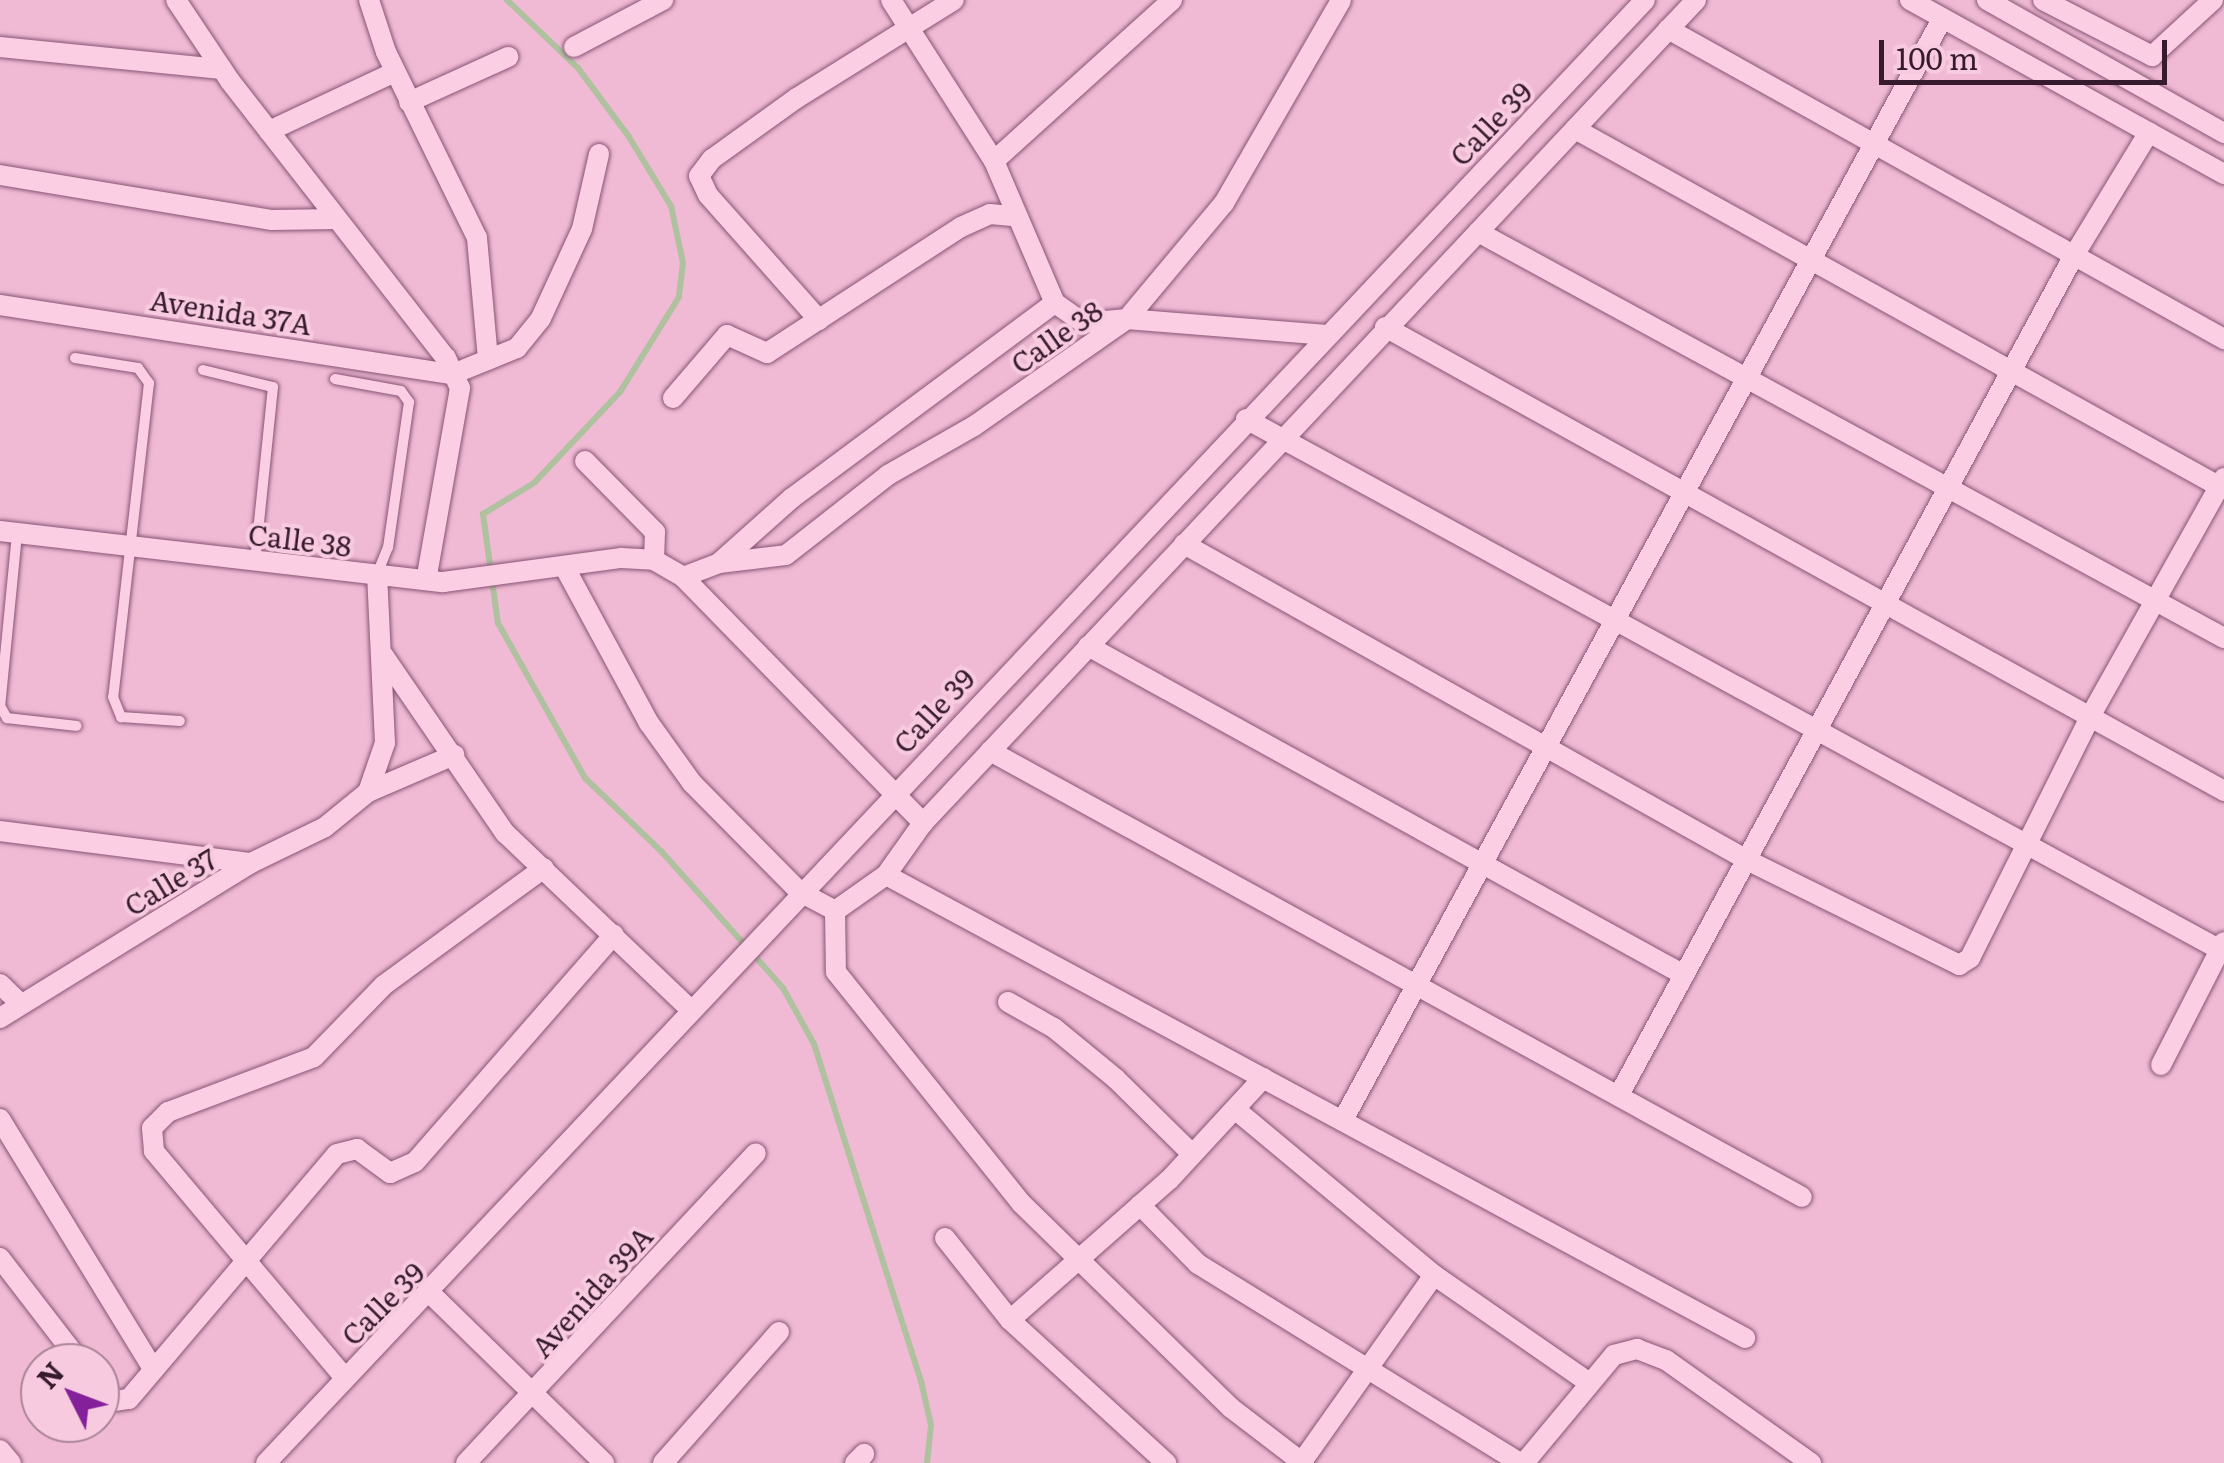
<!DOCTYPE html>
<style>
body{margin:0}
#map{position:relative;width:2224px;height:1463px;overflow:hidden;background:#f0bad4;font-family:Literata,serif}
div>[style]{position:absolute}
.stream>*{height:6px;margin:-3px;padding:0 3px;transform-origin:3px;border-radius:3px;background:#afc19f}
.roads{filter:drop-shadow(0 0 2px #885475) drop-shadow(0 0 2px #885475)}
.service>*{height:10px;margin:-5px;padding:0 5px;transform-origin:5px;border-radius:5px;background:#fbcee3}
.minor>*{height:20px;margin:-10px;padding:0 10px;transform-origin:10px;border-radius:10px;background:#fbcee3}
span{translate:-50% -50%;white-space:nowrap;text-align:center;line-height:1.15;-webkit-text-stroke:8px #f7cadf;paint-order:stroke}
.street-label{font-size:28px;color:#361a2d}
.north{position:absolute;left:20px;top:1343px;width:100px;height:100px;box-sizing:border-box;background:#f7cadf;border:2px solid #aa8498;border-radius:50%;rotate:312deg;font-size:28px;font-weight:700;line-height:40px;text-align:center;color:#361a2d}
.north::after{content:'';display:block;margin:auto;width:35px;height:45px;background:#85209b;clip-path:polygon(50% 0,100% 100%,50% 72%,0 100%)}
.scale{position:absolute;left:1879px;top:40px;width:288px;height:45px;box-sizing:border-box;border:5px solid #361a2d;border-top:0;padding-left:12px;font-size:30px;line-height:35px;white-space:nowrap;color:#361a2d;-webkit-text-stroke:8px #f7cadf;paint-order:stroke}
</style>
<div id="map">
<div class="stream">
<i style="left:507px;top:0;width:98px;rotate:43.8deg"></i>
<i style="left:578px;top:68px;width:86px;rotate:53.5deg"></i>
<i style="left:629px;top:137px;width:81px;rotate:58.7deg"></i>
<i style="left:671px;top:206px;width:58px;rotate:78.1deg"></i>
<i style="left:683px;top:263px;width:34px;rotate:97deg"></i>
<i style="left:679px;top:297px;width:112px;rotate:121.8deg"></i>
<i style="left:620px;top:392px;width:125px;rotate:133.4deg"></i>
<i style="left:534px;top:483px;width:60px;rotate:148.7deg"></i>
<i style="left:483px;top:514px;width:110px;rotate:82.2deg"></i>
<i style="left:498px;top:623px;width:178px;rotate:60.7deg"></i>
<i style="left:585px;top:778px;width:107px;rotate:43.9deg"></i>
<i style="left:662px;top:852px;width:182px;rotate:48.3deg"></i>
<i style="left:783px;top:988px;width:64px;rotate:61deg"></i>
<i style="left:814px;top:1044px;width:354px;rotate:72.4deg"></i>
<i style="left:921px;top:1381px;width:45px;rotate:77.2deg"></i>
<i style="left:931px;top:1425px;width:38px;rotate:96deg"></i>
</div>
<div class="roads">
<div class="service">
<i style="left:75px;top:358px;width:64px;rotate:9deg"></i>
<i style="left:138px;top:368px;width:19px;rotate:54deg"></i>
<i style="left:149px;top:383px;width:316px;rotate:96.5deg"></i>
<i style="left:113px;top:697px;width:22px;rotate:68deg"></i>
<i style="left:121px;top:717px;width:59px;rotate:3.9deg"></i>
<i style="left:203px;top:370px;width:72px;rotate:13.7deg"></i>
<i style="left:273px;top:387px;width:174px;rotate:95.9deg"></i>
<i style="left:335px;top:379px;width:67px;rotate:10.3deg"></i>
<i style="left:401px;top:391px;width:14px;rotate:54deg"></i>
<i style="left:409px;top:402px;width:147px;rotate:98.2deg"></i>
<i style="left:388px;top:547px;width:29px;rotate:112deg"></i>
<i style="left:17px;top:534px;width:173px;rotate:95.6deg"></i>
<i style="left:0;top:706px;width:14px;rotate:60deg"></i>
<i style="left:7px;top:718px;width:70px;rotate:6.5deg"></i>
</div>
<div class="minor">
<i style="left:176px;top:0;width:97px;rotate:56.3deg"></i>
<i style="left:230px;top:81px;width:351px;rotate:52.1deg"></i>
<i style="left:446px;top:358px;width:33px;rotate:65deg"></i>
<i style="left:460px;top:388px;width:195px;rotate:100deg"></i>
<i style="left:369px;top:0;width:55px;rotate:71.9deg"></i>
<i style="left:386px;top:52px;width:207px;rotate:63.9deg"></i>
<i style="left:477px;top:238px;width:122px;rotate:84.8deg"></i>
<i style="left:891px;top:0;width:191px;rotate:57.4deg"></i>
<i style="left:994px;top:161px;width:155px;rotate:66.8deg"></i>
<i style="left:1055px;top:303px;width:35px;rotate:35deg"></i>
<i style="left:1084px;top:323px;width:43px;rotate:-5.3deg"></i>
<i style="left:1127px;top:319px;width:200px;rotate:4.6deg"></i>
<i style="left:1910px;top:0;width:359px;rotate:29deg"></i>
<i style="left:1987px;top:0;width:272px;rotate:29.3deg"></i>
<i style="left:2043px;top:0;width:123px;rotate:27.2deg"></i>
<i style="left:2152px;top:56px;width:83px;rotate:-42.6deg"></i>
<i style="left:1668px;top:29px;width:637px;rotate:29.14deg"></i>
<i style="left:0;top:47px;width:223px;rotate:5.7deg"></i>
<i style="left:574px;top:47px;width:101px;rotate:-27.8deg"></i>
<i style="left:409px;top:102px;width:109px;rotate:-24.4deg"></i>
<i style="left:1575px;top:129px;width:742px;rotate:29.02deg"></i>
<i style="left:269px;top:131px;width:139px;rotate:-25.1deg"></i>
<i style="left:994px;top:161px;width:240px;rotate:-42.1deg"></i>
<i style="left:0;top:175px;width:276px;rotate:9.4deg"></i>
<i style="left:272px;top:220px;width:65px;rotate:-0.9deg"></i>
<i style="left:1478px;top:232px;width:849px;rotate:28.56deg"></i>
<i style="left:0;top:305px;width:458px;rotate:8.7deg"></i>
<i style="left:453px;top:374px;width:69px;rotate:-22.1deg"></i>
<i style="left:517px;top:348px;width:38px;rotate:-51deg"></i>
<i style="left:541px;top:318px;width:98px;rotate:-65.3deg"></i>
<i style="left:582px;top:229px;width:77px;rotate:-77.2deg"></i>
<i style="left:819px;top:320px;width:167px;rotate:-131.6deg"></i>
<i style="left:708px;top:195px;width:21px;rotate:-115deg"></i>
<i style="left:699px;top:176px;width:21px;rotate:-53deg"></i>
<i style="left:712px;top:159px;width:105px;rotate:-35.7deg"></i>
<i style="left:797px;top:98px;width:185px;rotate:-32deg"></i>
<i style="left:1385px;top:327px;width:959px;rotate:28.94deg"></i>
<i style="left:673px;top:398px;width:83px;rotate:-49.4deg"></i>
<i style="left:727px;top:335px;width:44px;rotate:24.2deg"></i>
<i style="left:767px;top:353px;width:231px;rotate:-33deg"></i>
<i style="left:961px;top:227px;width:32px;rotate:-24deg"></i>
<i style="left:990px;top:214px;width:25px;rotate:5deg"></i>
<i style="left:1246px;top:419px;width:1114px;rotate:28.59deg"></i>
<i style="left:585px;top:461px;width:100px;rotate:45.4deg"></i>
<i style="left:655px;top:532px;width:28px;rotate:92deg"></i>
<i style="left:0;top:531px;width:446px;rotate:6.6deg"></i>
<i style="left:443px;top:582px;width:180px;rotate:-7.7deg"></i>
<i style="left:621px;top:558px;width:33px;rotate:3deg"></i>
<i style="left:654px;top:560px;width:34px;rotate:30deg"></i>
<i style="left:683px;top:577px;width:344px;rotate:45.7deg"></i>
<i style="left:923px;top:823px;width:1129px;rotate:-46.79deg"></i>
<i style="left:1184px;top:544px;width:646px;rotate:29.3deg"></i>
<i style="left:1747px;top:860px;width:237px;rotate:26.3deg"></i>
<i style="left:1959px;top:965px;width:13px;rotate:-32deg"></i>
<i style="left:1970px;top:958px;width:271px;rotate:-63.5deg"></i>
<i style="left:2091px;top:715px;width:272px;rotate:-60.7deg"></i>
<i style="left:719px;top:563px;width:98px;rotate:-41.7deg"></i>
<i style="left:792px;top:498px;width:327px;rotate:-36.6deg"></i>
<i style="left:564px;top:566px;width:179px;rotate:61.6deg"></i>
<i style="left:649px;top:723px;width:74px;rotate:54.4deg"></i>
<i style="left:692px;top:783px;width:153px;rotate:45.3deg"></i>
<i style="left:800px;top:892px;width:40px;rotate:28deg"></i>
<i style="left:835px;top:911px;width:62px;rotate:-35.2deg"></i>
<i style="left:886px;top:875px;width:64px;rotate:-54.6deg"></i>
<i style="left:683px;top:577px;width:39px;rotate:-21deg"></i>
<i style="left:719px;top:563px;width:67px;rotate:-6.8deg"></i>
<i style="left:786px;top:555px;width:130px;rotate:-38.1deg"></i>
<i style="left:888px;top:475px;width:99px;rotate:-29.7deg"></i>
<i style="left:974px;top:426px;width:187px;rotate:-35deg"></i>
<i style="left:1127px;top:319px;width:151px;rotate:-50.1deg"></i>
<i style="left:1224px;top:203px;width:234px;rotate:-60deg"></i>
<i style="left:1088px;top:646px;width:681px;rotate:28.9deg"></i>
<i style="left:383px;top:655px;width:216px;rotate:55.6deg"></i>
<i style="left:505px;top:833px;width:257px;rotate:43.6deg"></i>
<i style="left:990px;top:751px;width:926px;rotate:28.78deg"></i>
<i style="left:368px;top:792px;width:52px;rotate:-70.9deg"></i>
<i style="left:385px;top:743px;width:168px;rotate:-92.7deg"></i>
<i style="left:0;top:831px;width:253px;rotate:7.3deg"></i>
<i style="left:886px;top:875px;width:976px;rotate:28.32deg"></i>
<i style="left:835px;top:911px;width:61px;rotate:89.1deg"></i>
<i style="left:836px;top:972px;width:296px;rotate:51.3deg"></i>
<i style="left:1021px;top:1203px;width:293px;rotate:44.3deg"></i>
<i style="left:1231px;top:1408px;width:91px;rotate:37.4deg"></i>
<i style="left:0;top:984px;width:29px;rotate:44deg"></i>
<i style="left:1008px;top:1002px;width:53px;rotate:29.5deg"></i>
<i style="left:1054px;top:1028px;width:80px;rotate:39.4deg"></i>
<i style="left:1116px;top:1079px;width:107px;rotate:44.6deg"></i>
<i style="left:0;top:1018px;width:295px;rotate:-31.7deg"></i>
<i style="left:251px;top:863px;width:82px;rotate:-25.9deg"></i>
<i style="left:325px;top:827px;width:55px;rotate:-39.1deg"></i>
<i style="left:368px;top:792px;width:94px;rotate:-23.3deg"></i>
<i style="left:2161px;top:1065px;width:138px;rotate:-62.9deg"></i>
<i style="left:1619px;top:1095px;width:953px;rotate:-61.55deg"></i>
<i style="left:2073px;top:257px;width:146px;rotate:-58.7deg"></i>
<i style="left:1236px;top:1110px;width:258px;rotate:39.8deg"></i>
<i style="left:1434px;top:1275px;width:188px;rotate:34.8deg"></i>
<i style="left:0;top:1119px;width:294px;rotate:58.5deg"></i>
<i style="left:1343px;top:1120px;width:1253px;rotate:-61.45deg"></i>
<i style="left:1140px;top:1205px;width:83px;rotate:45.5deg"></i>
<i style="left:1198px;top:1264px;width:379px;rotate:31.7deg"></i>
<i style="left:945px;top:1238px;width:105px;rotate:51.6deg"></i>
<i style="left:1010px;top:1320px;width:212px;rotate:42.5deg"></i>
<i style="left:0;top:1258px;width:133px;rotate:52.4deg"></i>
<i style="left:431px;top:1294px;width:242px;rotate:44.3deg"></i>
<i style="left:1010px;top:1320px;width:212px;rotate:-41.4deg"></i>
<i style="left:1169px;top:1180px;width:139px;rotate:-47.3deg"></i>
<i style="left:345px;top:1378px;width:297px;rotate:-130.1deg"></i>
<i style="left:154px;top:1151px;width:23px;rotate:-95deg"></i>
<i style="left:152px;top:1128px;width:23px;rotate:-45deg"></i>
<i style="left:168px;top:1112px;width:156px;rotate:-20.6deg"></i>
<i style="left:314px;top:1057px;width:100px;rotate:-45.8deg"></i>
<i style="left:384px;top:985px;width:198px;rotate:-36.2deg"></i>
<i style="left:100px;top:1388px;width:19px;rotate:43deg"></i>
<i style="left:114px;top:1401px;width:15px;rotate:-8deg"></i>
<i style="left:129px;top:1399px;width:321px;rotate:-49.7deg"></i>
<i style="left:337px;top:1154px;width:21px;rotate:-14deg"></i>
<i style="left:357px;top:1149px;width:41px;rotate:36deg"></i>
<i style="left:390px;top:1173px;width:27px;rotate:-24deg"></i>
<i style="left:415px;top:1162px;width:302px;rotate:-48.8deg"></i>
<i style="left:0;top:1450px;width:17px;rotate:50deg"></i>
<i style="left:266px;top:1463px;width:2010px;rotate:-46.69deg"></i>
<i style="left:466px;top:1463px;width:424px;rotate:-46.9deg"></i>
<i style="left:663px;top:1463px;width:175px;rotate:-48.5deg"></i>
<i style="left:855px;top:1463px;width:13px;rotate:-45deg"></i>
<i style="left:1301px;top:1463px;width:230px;rotate:-54.7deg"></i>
<i style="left:1524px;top:1463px;width:141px;rotate:-50.2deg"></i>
<i style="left:1614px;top:1355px;width:24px;rotate:-15deg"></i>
<i style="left:1637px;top:1349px;width:31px;rotate:21deg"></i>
<i style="left:1666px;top:1360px;width:178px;rotate:35.4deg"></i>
</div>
</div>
<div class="street-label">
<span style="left:1490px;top:123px;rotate:-46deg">Calle 39</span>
<span style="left:231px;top:311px;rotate:9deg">Avenida 37A</span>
<span style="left:1056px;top:336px;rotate:-35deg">Calle 38</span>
<span style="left:300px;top:539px;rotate:7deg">Calle 38</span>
<span style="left:933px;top:710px;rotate:-47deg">Calle 39</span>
<span style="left:170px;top:881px;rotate:-31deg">Calle 37</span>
<span style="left:591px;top:1291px;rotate:-48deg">Avenida 39A</span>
<span style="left:382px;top:1303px;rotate:-45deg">Calle 39</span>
</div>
<div class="north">N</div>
<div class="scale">100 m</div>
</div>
